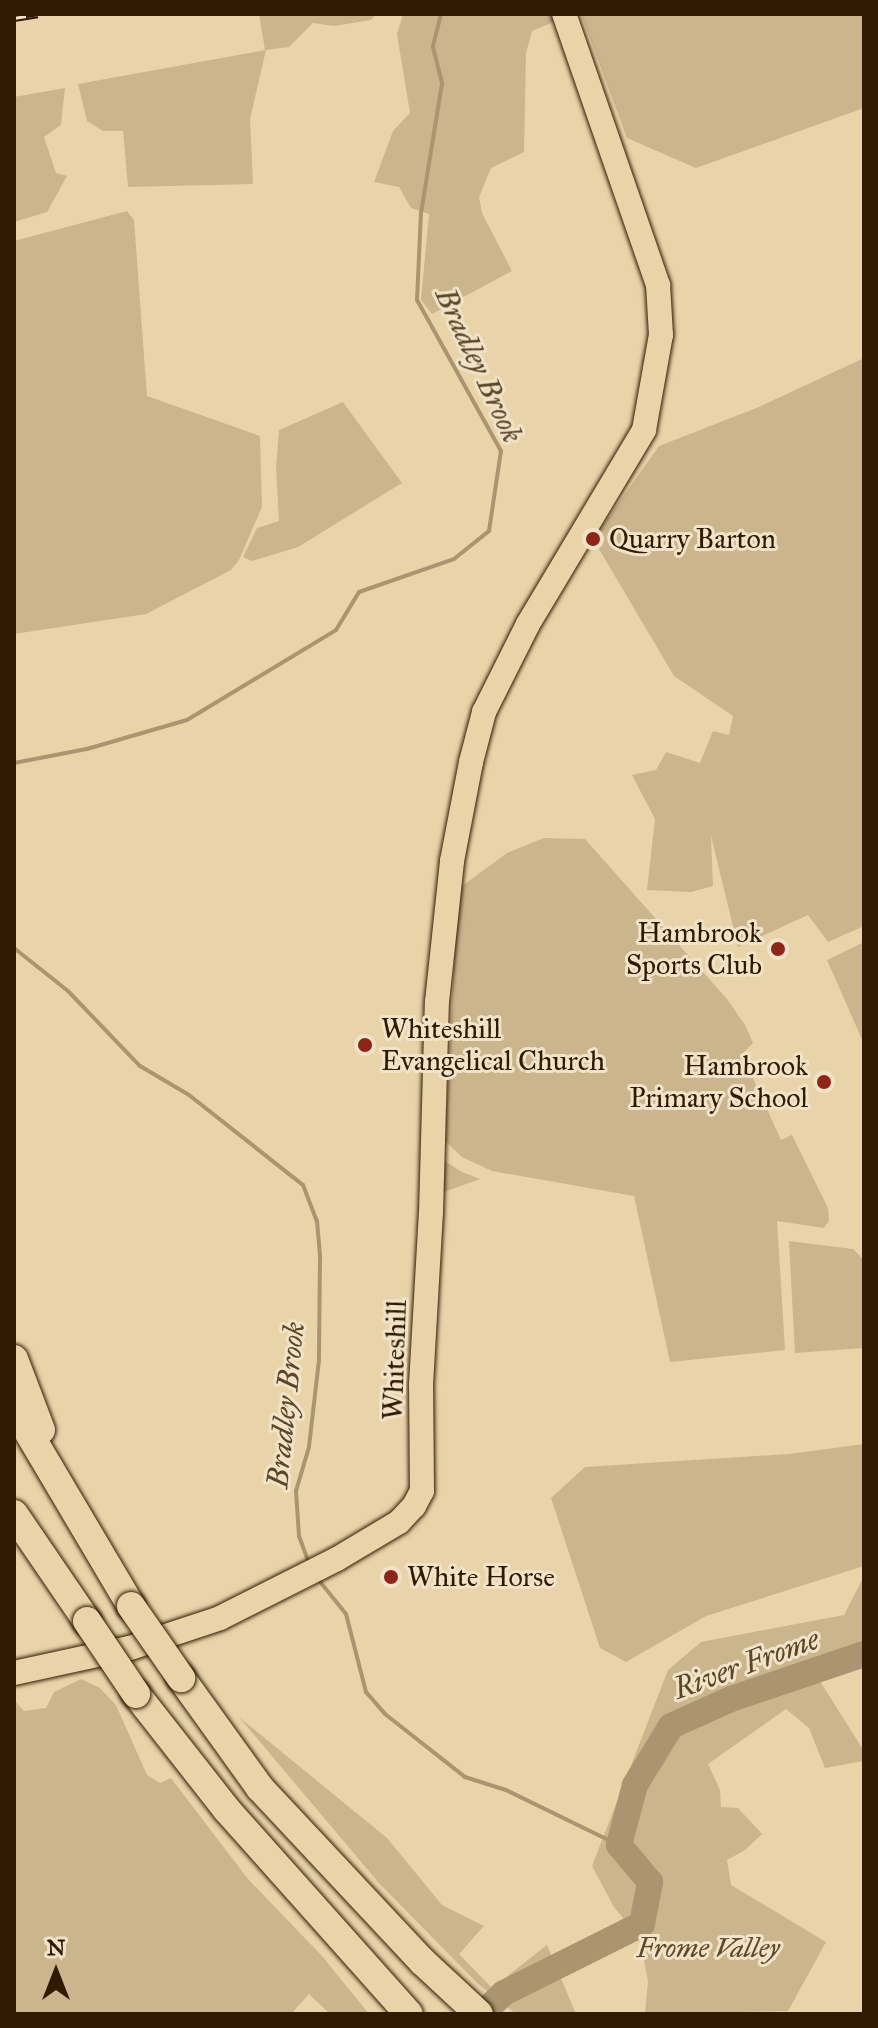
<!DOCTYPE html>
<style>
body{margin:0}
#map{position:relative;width:878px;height:2028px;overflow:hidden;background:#e9d4aa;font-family:"IM FELL Great Primer",serif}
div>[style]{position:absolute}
.green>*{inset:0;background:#cab58d}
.stream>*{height:4px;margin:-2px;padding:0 2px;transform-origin:2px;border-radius:2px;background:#aa9570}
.river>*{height:26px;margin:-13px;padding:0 13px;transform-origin:13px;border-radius:13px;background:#aa9570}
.roads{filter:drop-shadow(0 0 2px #311b00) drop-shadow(0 0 2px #311b00)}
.major>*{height:24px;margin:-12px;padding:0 12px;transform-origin:12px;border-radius:12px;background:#e9d4aa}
.highway>*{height:28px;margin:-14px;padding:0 14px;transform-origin:14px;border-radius:14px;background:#e9d4aa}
.rail>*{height:7px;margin-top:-3.5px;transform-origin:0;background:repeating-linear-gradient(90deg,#f1e3c8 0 12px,#311b00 0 24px);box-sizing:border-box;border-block:2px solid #311b00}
.bridges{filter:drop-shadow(0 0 2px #311b00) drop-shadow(0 0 2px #311b00)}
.highway-bridge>*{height:28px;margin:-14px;padding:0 14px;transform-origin:14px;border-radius:14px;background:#e9d4aa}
.dots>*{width:22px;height:22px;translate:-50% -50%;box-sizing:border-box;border:4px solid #f1e3c8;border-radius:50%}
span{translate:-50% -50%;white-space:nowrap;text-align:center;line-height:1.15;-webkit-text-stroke:6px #f1e3c8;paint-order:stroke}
.poi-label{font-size:28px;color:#311b00}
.left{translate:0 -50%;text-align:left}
.right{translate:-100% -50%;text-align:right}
.street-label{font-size:28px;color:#311b00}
.park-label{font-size:28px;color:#5f492a;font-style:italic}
.water-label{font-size:30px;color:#5b4627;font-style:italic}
.frame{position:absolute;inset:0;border:16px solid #311b00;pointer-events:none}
.north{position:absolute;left:16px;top:1932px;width:80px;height:80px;-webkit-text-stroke:6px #f1e3c8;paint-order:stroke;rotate:0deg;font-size:22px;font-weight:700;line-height:32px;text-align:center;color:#311b00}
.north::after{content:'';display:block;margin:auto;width:28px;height:36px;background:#311b00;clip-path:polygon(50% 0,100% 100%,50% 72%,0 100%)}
</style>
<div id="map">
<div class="green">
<i style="clip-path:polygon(259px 14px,376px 14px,371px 20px,334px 26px,313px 23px,289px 47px,266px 50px,250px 119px,253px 184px,128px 187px,123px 131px,103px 131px,87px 121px,78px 84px,265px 50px)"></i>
<i style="clip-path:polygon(403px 14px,553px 14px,556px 21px,532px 31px,526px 53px,524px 152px,491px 168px,479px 197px,482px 213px,512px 271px,432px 314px,421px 300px,429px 214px,411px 208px,399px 187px,374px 182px,393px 131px,410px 113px,397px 34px)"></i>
<i style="clip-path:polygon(581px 14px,864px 14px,864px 108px,696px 168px,627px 138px)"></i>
<i style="clip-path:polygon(65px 88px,61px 125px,44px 137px,56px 173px,67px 176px,47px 212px,14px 222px,14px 97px)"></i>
<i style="clip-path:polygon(127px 211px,134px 220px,147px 396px,260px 436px,262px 507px,239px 560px,231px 570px,146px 614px,14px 634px,14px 241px)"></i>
<i style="clip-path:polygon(864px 358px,864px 926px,828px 942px,808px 915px,738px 947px,711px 836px,713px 886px,691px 892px,647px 890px,655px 819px,632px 775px,656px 770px,666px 752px,700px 763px,713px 731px,729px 735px,733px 716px,674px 676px,593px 539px,659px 446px,759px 407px)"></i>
<i style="clip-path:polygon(343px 402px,402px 483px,298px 547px,252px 561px,243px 557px,257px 528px,279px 521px,276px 469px,279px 430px)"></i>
<i style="clip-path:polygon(544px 838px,585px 839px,727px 999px,745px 1025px,753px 1043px,742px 1054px,781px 1140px,792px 1135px,828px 1208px,829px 1221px,824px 1228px,777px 1221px,785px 1350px,670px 1362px,634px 1196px,492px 1171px,462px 1157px,445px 1141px,458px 889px,507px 853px)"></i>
<i style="clip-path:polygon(864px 942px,864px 1044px,827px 960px)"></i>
<i style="clip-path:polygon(443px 1160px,462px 1172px,480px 1179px,441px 1193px)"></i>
<i style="clip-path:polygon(789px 1241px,853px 1249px,864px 1260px,864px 1348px,795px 1353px)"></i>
<i style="clip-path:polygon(864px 1444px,864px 1566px,706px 1616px,626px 1662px,600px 1648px,551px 1498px,585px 1467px,789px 1454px)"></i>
<i style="clip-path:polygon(864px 1576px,864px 1651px,813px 1670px,864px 1751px,864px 1761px,825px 1768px,809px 1728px,786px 1709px,708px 1764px,720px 1790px,721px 1807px,738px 1808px,762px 1834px,745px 1850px,727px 1860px,731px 1885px,826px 1942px,788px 2011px,645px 2014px,648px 1981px,640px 1939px,614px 1907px,592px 1866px,668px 1670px,701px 1642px,844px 1615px)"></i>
<i style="clip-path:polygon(81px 1679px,100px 1688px,116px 1705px,147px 1775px,160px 1783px,171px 1778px,248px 1879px,323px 1957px,369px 2014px,330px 2014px,309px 1994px,291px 2014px,14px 2014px,14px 1700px,24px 1711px,46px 1708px,54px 1692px)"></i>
<i style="clip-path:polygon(239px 1717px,387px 1838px,442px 1905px,484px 1926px,459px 1954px,492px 1988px,547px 1945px,576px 2014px,516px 2014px,477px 1983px,378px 1882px)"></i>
</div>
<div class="stream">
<i style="left:14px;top:763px;width:74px;rotate:-10.9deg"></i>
<i style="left:87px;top:749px;width:104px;rotate:-16.2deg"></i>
<i style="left:187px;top:720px;width:174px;rotate:-31.1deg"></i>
<i style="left:336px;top:630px;width:44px;rotate:-58.8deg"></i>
<i style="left:359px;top:592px;width:101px;rotate:-19.2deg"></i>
<i style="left:454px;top:559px;width:45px;rotate:-38.7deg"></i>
<i style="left:489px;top:531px;width:81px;rotate:-81.5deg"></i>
<i style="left:501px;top:451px;width:173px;rotate:-119.1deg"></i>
<i style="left:417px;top:300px;width:87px;rotate:-87.4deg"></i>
<i style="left:421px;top:213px;width:132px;rotate:-80.8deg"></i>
<i style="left:442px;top:83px;width:38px;rotate:-104deg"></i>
<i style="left:433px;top:46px;width:33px;rotate:-76deg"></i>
<i style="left:14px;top:948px;width:69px;rotate:38.5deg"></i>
<i style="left:68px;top:991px;width:104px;rotate:46.2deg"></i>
<i style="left:140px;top:1066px;width:57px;rotate:30.6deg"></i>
<i style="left:189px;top:1095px;width:145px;rotate:38.3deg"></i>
<i style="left:303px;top:1185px;width:39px;rotate:69deg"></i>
<i style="left:317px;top:1221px;width:37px;rotate:85deg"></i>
<i style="left:320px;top:1258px;width:102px;rotate:90.6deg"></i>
<i style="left:319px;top:1360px;width:88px;rotate:96.6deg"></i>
<i style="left:309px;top:1447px;width:46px;rotate:106.5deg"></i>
<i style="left:296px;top:1491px;width:45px;rotate:86.2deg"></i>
<i style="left:299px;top:1536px;width:30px;rotate:70deg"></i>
<i style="left:317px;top:1578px;width:46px;rotate:51.1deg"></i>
<i style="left:346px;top:1614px;width:81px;rotate:75.6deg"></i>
<i style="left:366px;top:1692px;width:29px;rotate:49deg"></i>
<i style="left:385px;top:1714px;width:102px;rotate:38.2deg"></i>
<i style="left:465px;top:1777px;width:43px;rotate:17.6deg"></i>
<i style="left:506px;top:1790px;width:126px;rotate:26deg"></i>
</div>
<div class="river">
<i style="left:482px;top:2014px;width:30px;rotate:-44deg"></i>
<i style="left:504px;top:1993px;width:154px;rotate:-26.6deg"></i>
<i style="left:642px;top:1924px;width:43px;rotate:-79.2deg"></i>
<i style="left:650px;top:1882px;width:48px;rotate:-130deg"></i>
<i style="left:619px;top:1845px;width:62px;rotate:-75.1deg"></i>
<i style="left:635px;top:1785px;width:69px;rotate:-58.6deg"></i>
<i style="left:671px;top:1726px;width:66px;rotate:-24.2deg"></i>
<i style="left:731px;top:1699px;width:140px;rotate:-18.7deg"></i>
</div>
<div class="roads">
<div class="major">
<i style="left:14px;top:1673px;width:119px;rotate:-12.2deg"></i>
<i style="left:130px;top:1648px;width:95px;rotate:-18.4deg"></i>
<i style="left:220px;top:1618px;width:131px;rotate:-26.8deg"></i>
<i style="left:337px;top:1559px;width:72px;rotate:-30.8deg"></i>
<i style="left:399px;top:1522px;width:22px;rotate:-47deg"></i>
<i style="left:414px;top:1506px;width:17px;rotate:-62deg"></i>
<i style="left:422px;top:1491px;width:106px;rotate:-90.5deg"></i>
<i style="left:421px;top:1385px;width:172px;rotate:-86.7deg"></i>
<i style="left:431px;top:1213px;width:211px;rotate:-88.4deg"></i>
<i style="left:437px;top:1002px;width:142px;rotate:-83.9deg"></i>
<i style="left:452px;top:861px;width:101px;rotate:-79.1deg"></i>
<i style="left:471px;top:762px;width:52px;rotate:-75.4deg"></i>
<i style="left:484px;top:712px;width:98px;rotate:-63.4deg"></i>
<i style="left:528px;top:624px;width:226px;rotate:-59.1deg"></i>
<i style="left:644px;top:430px;width:97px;rotate:-79.9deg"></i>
<i style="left:661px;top:335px;width:50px;rotate:-93.4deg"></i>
<i style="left:658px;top:285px;width:287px;rotate:-109.1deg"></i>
</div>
<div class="highway">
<i style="left:14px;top:1359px;width:76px;rotate:69.2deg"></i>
<i style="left:14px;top:1408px;width:230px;rotate:59.4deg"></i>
<i style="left:14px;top:1514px;width:130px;rotate:55.7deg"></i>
<i style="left:181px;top:1678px;width:135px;rotate:54.3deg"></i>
<i style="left:260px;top:1788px;width:238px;rotate:46.9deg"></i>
<i style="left:423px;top:1962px;width:76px;rotate:42.9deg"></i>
<i style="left:136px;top:1694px;width:147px;rotate:51.9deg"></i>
<i style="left:227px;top:1810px;width:273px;rotate:48.3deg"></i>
</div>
</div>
<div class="rail">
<i style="left:14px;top:18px;width:24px;rotate:-9deg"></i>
</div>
<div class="bridges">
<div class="highway-bridge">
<i style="left:131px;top:1606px;width:88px;rotate:55.2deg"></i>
<i style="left:87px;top:1621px;width:88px;rotate:56.1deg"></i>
</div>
</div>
<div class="dots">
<i style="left:593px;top:539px;background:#8f2418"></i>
<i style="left:778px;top:949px;background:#8f2418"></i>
<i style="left:365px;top:1045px;background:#8f2418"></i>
<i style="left:824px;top:1082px;background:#8f2418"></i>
<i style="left:391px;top:1577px;background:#8f2418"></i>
</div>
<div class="poi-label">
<span class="left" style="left:609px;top:539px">Quarry Barton</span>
<span class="right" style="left:762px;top:949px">Hambrook<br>Sports Club</span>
<span class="left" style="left:381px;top:1045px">Whiteshill<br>Evangelical Church</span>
<span class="right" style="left:808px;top:1082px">Hambrook<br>Primary School</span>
<span class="left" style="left:407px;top:1577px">White Horse</span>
</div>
<div class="street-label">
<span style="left:395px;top:1360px;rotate:-88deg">Whiteshill</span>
</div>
<div class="park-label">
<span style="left:708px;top:1948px">Frome Valley</span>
</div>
<div class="water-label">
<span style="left:479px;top:365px;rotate:65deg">Bradley Brook</span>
<span style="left:286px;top:1405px;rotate:-84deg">Bradley Brook</span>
<span style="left:746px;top:1664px;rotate:-20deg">River Frome</span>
</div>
<div class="frame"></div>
<div class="north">N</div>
</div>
